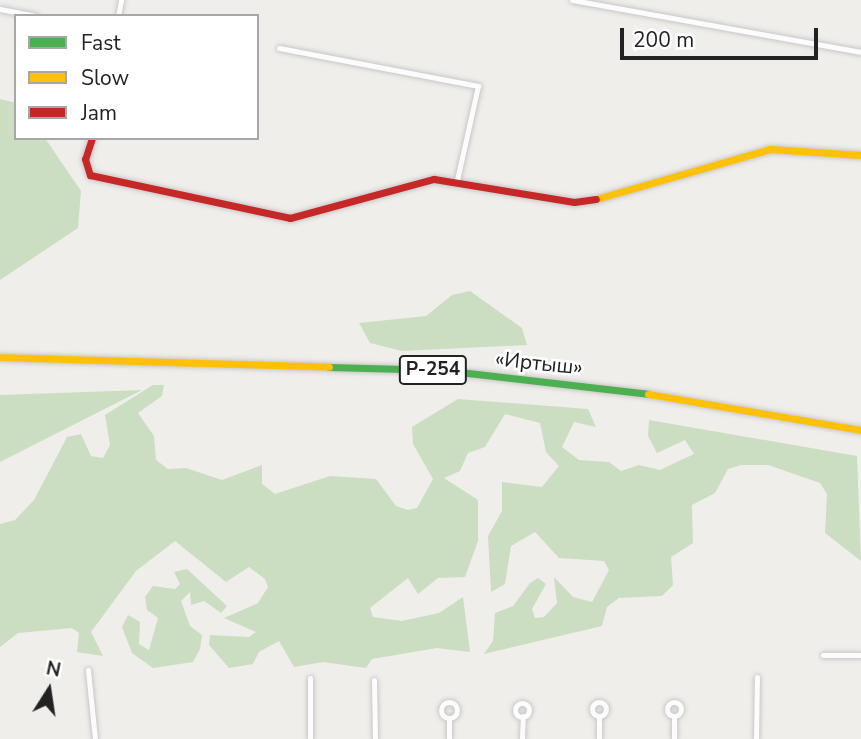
<!DOCTYPE html>
<meta charset="utf-8">
<style>
body{margin:0}
#map{position:relative;width:861px;height:739px;overflow:hidden;background:#f0eeeb;font-family:"Nunito Sans",sans-serif}
div>[style]{position:absolute}
.forest>*{inset:0;background:#cbdec1}
.roads{filter:drop-shadow(0 0 2px #c9c8c7) drop-shadow(0 0 2px #c9c8c7)}
.street>*{height:5px;margin:-2.5px;padding:0 2.5px;transform-origin:2.5px;border-radius:2.5px;background:#fdfcfc}
.street>.ring{margin:-2.5px;padding:0;box-sizing:content-box;background:none;border:5px solid #fdfcfc;border-radius:50%}
.fast>*{height:7px;margin:-3.5px;padding:0 3.5px;transform-origin:3.5px;border-radius:3.5px;background:#4caf50}
.slow>*{height:7px;margin:-3.5px;padding:0 3.5px;transform-origin:3.5px;border-radius:3.5px;background:#ffc107}
.jam>*{height:7px;margin:-3.5px;padding:0 3.5px;transform-origin:3.5px;border-radius:3.5px;background:#c62828}
span{translate:-50% -50%;white-space:nowrap;text-align:center;line-height:1.15;-webkit-text-stroke:5px #fff;paint-order:stroke}
.shield-label span{padding:2px 5px;background:#fff;border:2px solid;border-radius:5px;-webkit-text-stroke-width:0}
.shield-label{font-size:19px;color:#222;font-weight:700}
.street-label{font-size:21px;color:#222}
.legend{position:absolute;left:14px;top:14px;width:245px;height:126px;box-sizing:border-box;background:#fff;border:2px solid #a7a7a7;margin:0;padding:9px 12px;list-style:none;font-size:21px;color:#222}
.legend li{display:flex;align-items:center;gap:14px;height:35px}
.legend b{width:35px;border:2px solid #a7a7a7}
.north{position:absolute;left:14px;top:655px;width:70px;height:70px;-webkit-text-stroke:5px #fff;paint-order:stroke;rotate:12deg;font-size:19px;font-weight:700;line-height:28px;text-align:center;color:#222}
.north::after{content:'';display:block;margin:auto;width:24px;height:32px;background:#222;clip-path:polygon(50% 0,100% 100%,50% 72%,0 100%)}
.scale{position:absolute;left:620px;top:28px;width:198px;height:32px;box-sizing:border-box;border:4px solid #222;border-top:0;padding-left:9px;font-size:21px;line-height:24px;white-space:nowrap;color:#222;-webkit-text-stroke:5px #fff;paint-order:stroke}
</style>
<div id="map">
<div class="forest">
<i style="clip-path:polygon(0 99px,16px 103px,16px 138px,45px 138px,81px 191px,78px 228px,0 280px)"></i>
<i style="clip-path:polygon(470px 291px,522px 328px,527px 345px,402px 351px,370px 343px,359px 323px,426px 316px,452px 295px)"></i>
<i style="clip-path:polygon(153px 385px,164px 385px,162px 396px,138px 413px,154px 436px,156px 460px,168px 469px,186px 468px,222px 480px,262px 465px,262px 484px,275px 494px,330px 476px,376px 479px,396px 506px,408px 510px,417px 508px,433px 479px,413px 444px,412px 427px,458px 399px,588px 409px,596px 427px,574px 422px,562px 447px,579px 460px,609px 462px,621px 471px,639px 465px,660px 470px,694px 454px,685px 440px,657px 453px,648px 436px,649px 420px,857px 456px,861px 561px,825px 533px,827px 494px,820px 483px,768px 465px,741px 465px,728px 469px,715px 493px,692px 505px,693px 543px,671px 557px,673px 585px,662px 596px,619px 598px,607px 607px,602px 626px,484px 654px,493px 641px,495px 613px,513px 606px,530px 583px,538px 578px,546px 584px,532px 609px,535px 618px,544px 617px,557px 603px,554px 577px,573px 597px,592px 602px,609px 570px,604px 561px,559px 558px,535px 532px,511px 546px,505px 584px,491px 592px,488px 536px,502px 511px,502px 482px,542px 487px,559px 466px,546px 452px,540px 423px,505px 414px,485px 447px,468px 453px,460px 471px,444px 478px,478px 500px,478px 541px,465px 577px,438px 578px,418px 594px,408px 578px,370px 608px,373px 617px,402px 621px,439px 613px,463px 597px,470px 652px,437px 648px,372px 659px,366px 668px,323px 662px,294px 667px,279px 641px,259px 652px,253px 664px,229px 668px,209px 645px,210px 635px,249px 637px,256px 632px,224px 618px,258px 603px,268px 587px,265px 579px,249px 567px,226px 582px,175px 541px,136px 571px,91px 632px,103px 656px,77px 652px,79px 633px,72px 628px,18px 633px,0 647px,0 524px,15px 520px,34px 500px,67px 437px,81px 434px,91px 456px,103px 458px,110px 445px,105px 415px)"></i>
<i style="clip-path:polygon(142px 390px,0 462px,0 395px)"></i>
<i style="clip-path:polygon(187px 569px,227px 606px,221px 613px,204px 601px,191px 605px,190px 592px,181px 601px,190px 626px,202px 635px,200px 649px,193px 662px,153px 668px,132px 653px,122px 627px,128px 615px,140px 622px,139px 644px,149px 650px,158px 618px,147px 610px,145px 597px,153px 586px,175px 589px,180px 584px,174px 572px)"></i>
</div>
<div class="roads">
<div class="street">
<i style="left:572px;top:0;width:294px;rotate:10.2deg"></i>
<i style="left:0;top:9px;width:37px;rotate:11deg"></i>
<i style="left:118px;top:16px;width:16px;rotate:-79deg"></i>
<i style="left:279px;top:48px;width:203px;rotate:10.8deg"></i>
<i style="left:478px;top:86px;width:96px;rotate:102.6deg"></i>
<i style="left:823px;top:655px;width:38px"></i>
<i style="left:88px;top:670px;width:69px;rotate:84.2deg"></i>
<i style="left:374px;top:680px;width:59px;rotate:89deg"></i>
<i class="ring" style="left:667px;top:702px;width:9px;height:9px"></i>
<i class="ring" style="left:592px;top:702px;width:9px;height:9px"></i>
<i class="ring" style="left:441px;top:702px;width:11px;height:11px"></i>
<i class="ring" style="left:515px;top:703px;width:9px;height:9px"></i>
<i style="left:599px;top:716px;width:23px;rotate:90deg"></i>
<i style="left:674px;top:716px;width:23px;rotate:90deg"></i>
<i style="left:310px;top:739px;width:61px;rotate:-90deg"></i>
<i style="left:449px;top:739px;width:21px;rotate:-90deg"></i>
<i style="left:522px;top:739px;width:23px;rotate:-88deg"></i>
<i style="left:756px;top:739px;width:62px;rotate:-89.1deg"></i>
</div>
<div class="fast">
<i style="left:329px;top:367px;width:113px;rotate:1.5deg"></i>
<i style="left:442px;top:370px;width:207px;rotate:6.6deg"></i>
</div>
<div class="slow">
<i style="left:596px;top:199px;width:181px;rotate:-16deg"></i>
<i style="left:770px;top:149px;width:91px;rotate:3.8deg"></i>
<i style="left:0;top:357px;width:329px;rotate:1.7deg"></i>
<i style="left:648px;top:394px;width:216px;rotate:9.6deg"></i>
</div>
<div class="jam">
<i style="left:92px;top:138px;width:22px;rotate:108deg"></i>
<i style="left:85px;top:159px;width:17px;rotate:73deg"></i>
<i style="left:90px;top:175px;width:205px;rotate:12.1deg"></i>
<i style="left:290px;top:218px;width:149px;rotate:-15.2deg"></i>
<i style="left:434px;top:179px;width:142px;rotate:9.3deg"></i>
<i style="left:574px;top:202px;width:22px;rotate:-8deg"></i>
</div>
</div>
<div class="shield-label">
<span style="left:433px;top:370px">Р-254</span>
</div>
<div class="street-label">
<span style="left:539px;top:363px;rotate:6deg">«Иртыш»</span>
</div>
<ul class="legend">
<li><b style="height:9px;background:#4caf50"></b>Fast</li>
<li><b style="height:9px;background:#ffc107"></b>Slow</li>
<li><b style="height:9px;background:#c62828"></b>Jam</li>
</ul>
<div class="north">N</div>
<div class="scale">200 m</div>
</div>
